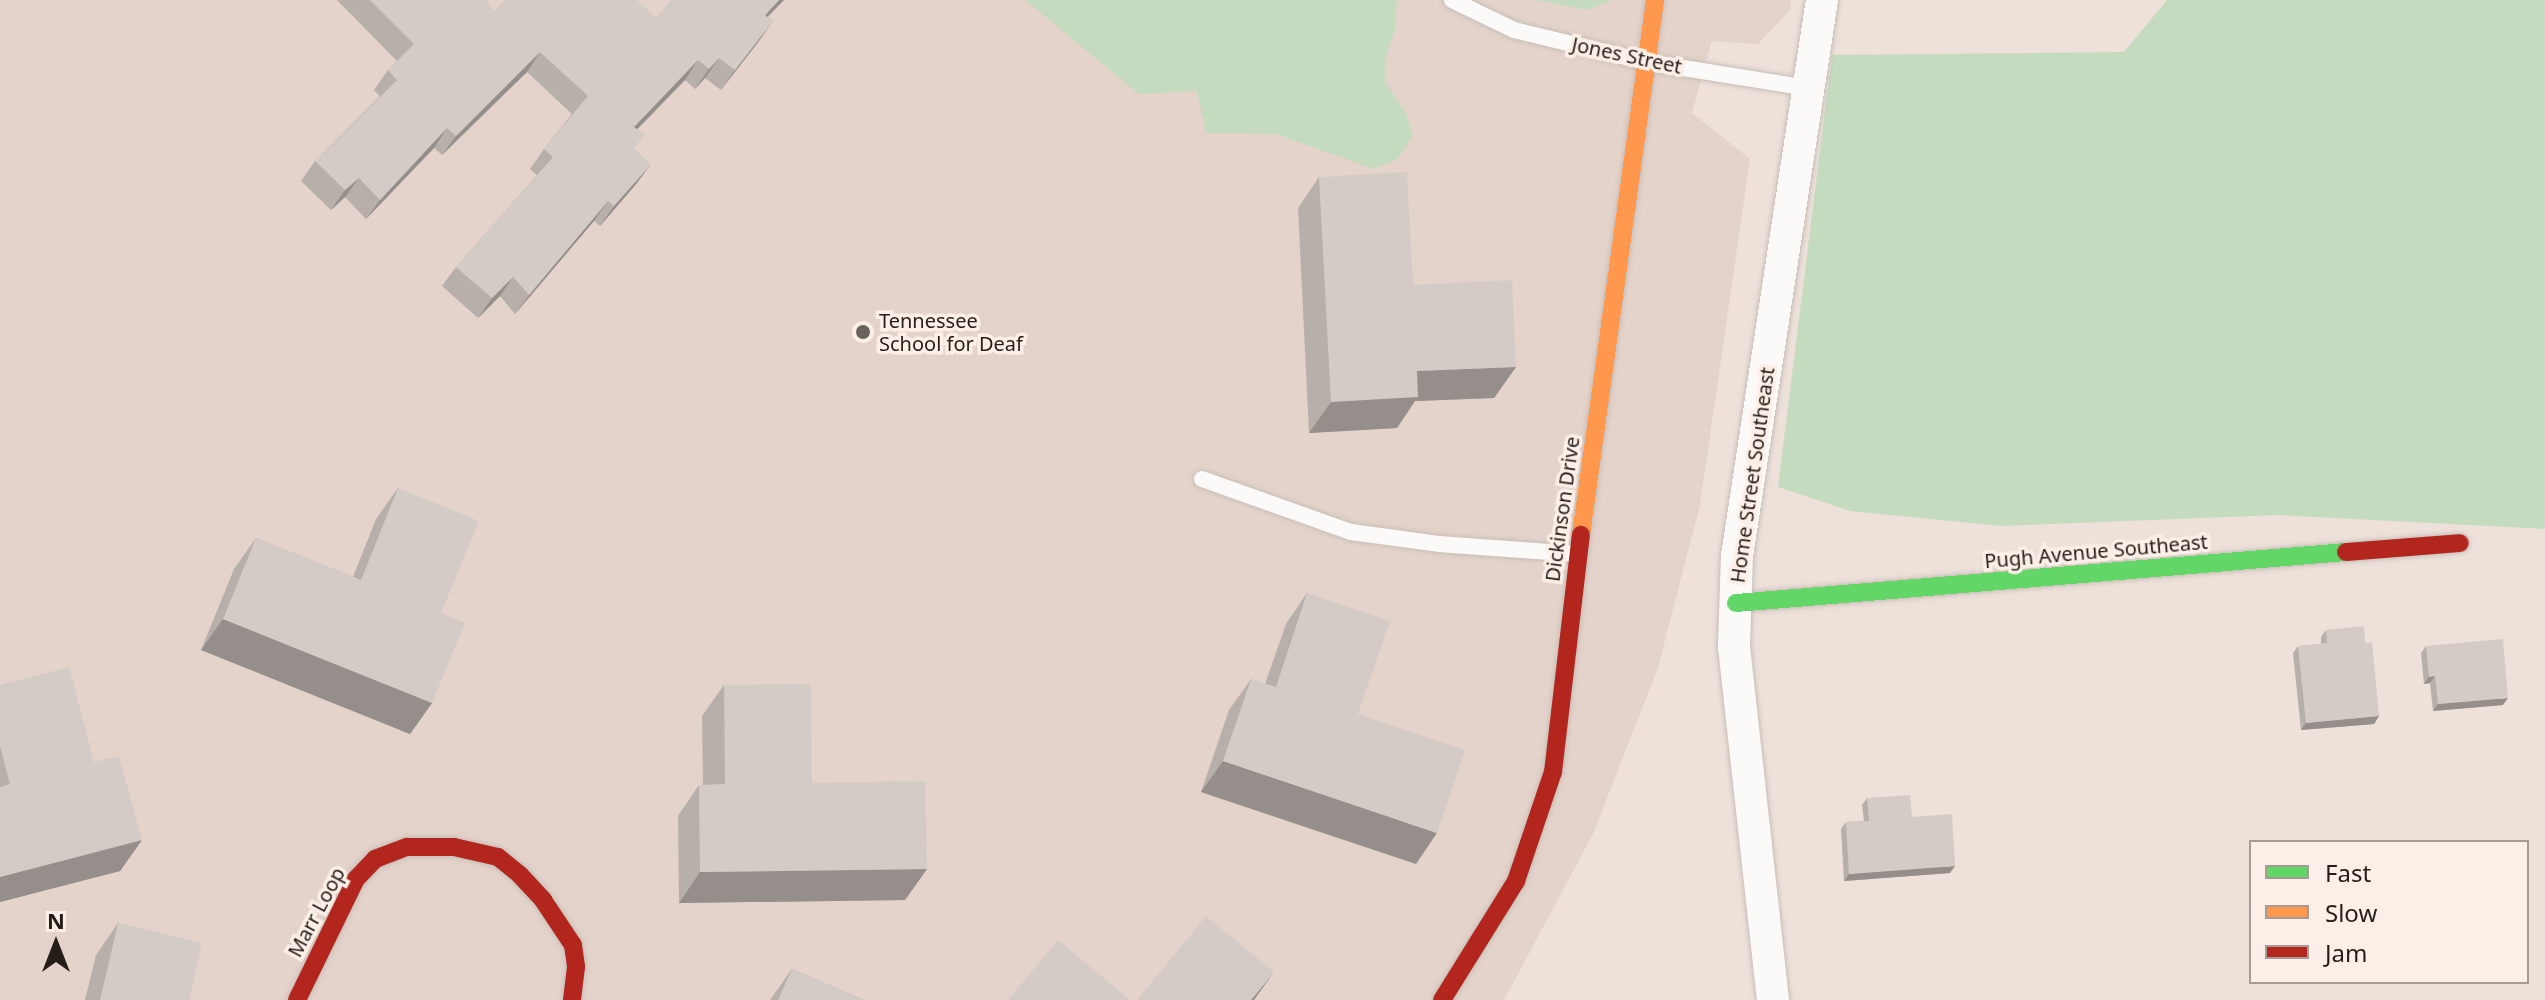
<!DOCTYPE html>
<style>
body{margin:0}
#map{position:relative;width:2545px;height:1000px;overflow:hidden;background:#ede1da;font-family:"Noto Sans",sans-serif}
div>[style]{position:absolute}
.education>*{inset:0;background:#e4d3ca}
.green>*{inset:0;background:#c5dbbf}
.roads{filter:drop-shadow(0 0 2px #c7beb8) drop-shadow(0 0 2px #c7beb8)}
.lane>*{height:16px;margin:-8px;padding:0 8px;transform-origin:8px;border-radius:8px;background:#fcfaf9}
.street>*{height:32px;margin:-16px;padding:0 16px;transform-origin:16px;border-radius:16px;background:#fcfaf9}
.fast>*{height:18px;margin:-9px;padding:0 9px;transform-origin:9px;border-radius:9px;background:#63d668}
.slow>*{height:18px;margin:-9px;padding:0 9px;transform-origin:9px;border-radius:9px;background:#ff974d}
.jam>*{height:18px;margin:-9px;padding:0 9px;transform-origin:9px;border-radius:9px;background:#b3261e}
.wall>*{inset:0;background:#b7afaa}
.shaded-wall>*{inset:0;background:#958e8b}
.building>*{inset:0;background:#d5cbc6}
.dots>*{width:22px;height:22px;translate:-50% -50%;box-sizing:border-box;border:4px solid #fcefe7;border-radius:50%}
span{translate:-50% -50%;white-space:nowrap;text-align:center;line-height:1.15;-webkit-text-stroke:7px #fcefe7;paint-order:stroke}
.street-label{font-size:20px;color:#251e18}
.poi-label{font-size:20px;color:#251e18}
.left{translate:0 -50%;text-align:left}
.legend{position:absolute;left:2249px;top:840px;width:280px;height:144px;box-sizing:border-box;background:#fcefe7;border:2px solid #a69b94;margin:0;padding:10px 14px;list-style:none;font-size:24px;color:#251e18}
.legend li{display:flex;align-items:center;gap:16px;height:40px}
.legend b{width:40px;border:2px solid #a69b94}
.north{position:absolute;left:16px;top:904px;width:80px;height:80px;-webkit-text-stroke:6px #fcefe7;paint-order:stroke;rotate:0deg;font-size:22px;font-weight:700;line-height:32px;text-align:center;color:#251e18}
.north::after{content:'';display:block;margin:auto;width:28px;height:36px;background:#251e18;clip-path:polygon(50% 0,100% 100%,50% 72%,0 100%)}
</style>
<div id="map">
<div class="education">
<i style="clip-path:polygon(0 0,1791px 0,1790px 10px,1758px 44px,1712px 41px,1692px 113px,1750px 159px,1700px 505px,1658px 668px,1593px 834px,1504px 1000px,0 1000px)"></i>
</div>
<div class="green">
<i style="clip-path:polygon(1025px 0,1397px 0,1395px 30px,1386px 56px,1385px 81px,1407px 116px,1413px 136px,1397px 159px,1373px 169px,1276px 134px,1206px 133px,1197px 91px,1139px 94px)"></i>
<i style="clip-path:polygon(1535px 0,1612px 0,1588px 10px)"></i>
<i style="clip-path:polygon(2167px 0,2545px 0,2545px 529px,2278px 515px,2001px 526px,1850px 511px,1778px 487px,1832px 55px,2124px 52px)"></i>
</div>
<div class="roads">
<div class="lane">
<i style="left:1452px;top:0;width:69px;rotate:25.8deg"></i>
<i style="left:1514px;top:30px;width:136px;rotate:13.6deg"></i>
<i style="left:1646px;top:62px;width:165px;rotate:9.1deg"></i>
<i style="left:1202px;top:479px;width:158px;rotate:19.6deg"></i>
<i style="left:1351px;top:532px;width:90px;rotate:7.7deg"></i>
<i style="left:1440px;top:544px;width:136px;rotate:4.2deg"></i>
</div>
<div class="street">
<i style="left:1773px;top:1000px;width:356px;rotate:-96.3deg"></i>
<i style="left:1734px;top:646px;width:90px;rotate:-88.1deg"></i>
<i style="left:1737px;top:556px;width:562px;rotate:-81.31deg"></i>
</div>
<div class="fast">
<i style="left:1736px;top:603px;width:612px;rotate:-4.78deg"></i>
</div>
<div class="slow">
<i style="left:1581px;top:535px;width:540px;rotate:-82.12deg"></i>
</div>
<div class="jam">
<i style="left:2346px;top:552px;width:114px;rotate:-4.5deg"></i>
<i style="left:297px;top:1000px;width:135px;rotate:-64deg"></i>
<i style="left:356px;top:879px;width:28px;rotate:-46deg"></i>
<i style="left:375px;top:859px;width:34px;rotate:-21deg"></i>
<i style="left:407px;top:847px;width:47px"></i>
<i style="left:454px;top:847px;width:45px;rotate:12.8deg"></i>
<i style="left:498px;top:857px;width:28px;rotate:39deg"></i>
<i style="left:520px;top:875px;width:34px;rotate:47deg"></i>
<i style="left:543px;top:900px;width:54px;rotate:56.3deg"></i>
<i style="left:573px;top:945px;width:22px;rotate:82deg"></i>
<i style="left:576px;top:967px;width:33px;rotate:97deg"></i>
<i style="left:1442px;top:1000px;width:140px;rotate:-58.1deg"></i>
<i style="left:1516px;top:881px;width:115px;rotate:-71.3deg"></i>
<i style="left:1553px;top:772px;width:239px;rotate:-83.3deg"></i>
</div>
</div>
<div class="wall">
<i style="clip-path:polygon(337px 0,485px 0,494px 11px,656px 18px,768px 17px,773px 21px,721px 90px,705px 78px,695px 89px,685px 80px,637px 129px,634px 149px,637px 183px,600px 226px,594px 221px,515px 314px,500px 296px,478px 318px,442px 286px,456px 267px,537px 175px,530px 169px,544px 149px,572px 114px,527px 72px,442px 155px,434px 148px,366px 219px,345px 197px,331px 210px,301px 181px,315px 161px,380px 96px,374px 90px,388px 70px,397px 61px)"></i>
<i style="clip-path:polygon(1319px 177px,1413px 285px,1516px 367px,1494px 398px,1415px 401px,1397px 428px,1309px 433px,1298px 208px)"></i>
<i style="clip-path:polygon(398px 488px,441px 613px,432px 703px,410px 734px,201px 650px,234px 569px,256px 538px,353px 577px,376px 519px)"></i>
<i style="clip-path:polygon(1307px 593px,1358px 714px,1416px 864px,1201px 792px,1229px 710px,1251px 679px,1265px 684px,1286px 624px)"></i>
<i style="clip-path:polygon(2326px 630px,2365px 643px,2379px 716px,2374px 724px,2301px 730px,2293px 653px,2298px 646px,2321px 644px,2321px 637px)"></i>
<i style="clip-path:polygon(2426px 646px,2503px 705px,2433px 711px,2430px 683px,2424px 684px,2421px 653px)"></i>
<i style="clip-path:polygon(0 685px,94px 762px,142px 840px,120px 871px,0 902px)"></i>
<i style="clip-path:polygon(724px 685px,812px 783px,927px 869px,905px 900px,679px 903px,678px 816px,699px 785px,703px 785px,702px 716px)"></i>
<i style="clip-path:polygon(1867px 798px,1912px 817px,1950px 873px,1844px 881px,1841px 829px,1846px 822px,1864px 821px,1862px 805px)"></i>
<i style="clip-path:polygon(118px 923px,189px 1000px,85px 1000px,96px 955px)"></i>
<i style="clip-path:polygon(792px 969px,864px 1000px,770px 1000px)"></i>
</div>
<div class="shaded-wall">
<i style="clip-path:polygon(779px 0,784px 0,751px 34px,765px 15px)"></i>
<i style="clip-path:polygon(773px 21px,759px 41px,721px 90px,735px 70px)"></i>
<i style="clip-path:polygon(540px 52px,527px 72px,442px 155px,456px 136px)"></i>
<i style="clip-path:polygon(719px 58px,705px 78px,695px 89px,709px 69px)"></i>
<i style="clip-path:polygon(698px 60px,685px 80px,620px 147px,634px 127px)"></i>
<i style="clip-path:polygon(447px 128px,434px 148px,366px 219px,380px 200px)"></i>
<i style="clip-path:polygon(651px 164px,637px 183px,600px 226px,614px 206px)"></i>
<i style="clip-path:polygon(359px 178px,345px 197px,331px 210px,345px 190px)"></i>
<i style="clip-path:polygon(608px 201px,594px 221px,515px 314px,529px 295px)"></i>
<i style="clip-path:polygon(513px 277px,500px 296px,478px 318px,492px 298px)"></i>
<i style="clip-path:polygon(1516px 367px,1494px 398px,1415px 401px,1397px 428px,1309px 433px,1331px 402px,1417px 371px)"></i>
<i style="clip-path:polygon(223px 619px,432px 703px,410px 734px,201px 650px)"></i>
<i style="clip-path:polygon(2435px 676px,2430px 683px,2424px 684px,2429px 677px)"></i>
<i style="clip-path:polygon(2508px 698px,2503px 705px,2433px 711px,2438px 704px)"></i>
<i style="clip-path:polygon(2379px 716px,2374px 724px,2301px 730px,2306px 723px)"></i>
<i style="clip-path:polygon(1223px 761px,1437px 833px,1416px 864px,1201px 792px)"></i>
<i style="clip-path:polygon(142px 840px,120px 871px,0 902px,0 877px)"></i>
<i style="clip-path:polygon(1955px 866px,1950px 873px,1844px 881px,1849px 874px)"></i>
<i style="clip-path:polygon(927px 869px,905px 900px,679px 903px,700px 872px)"></i>
<i style="clip-path:polygon(1274px 972px,1254px 1000px,1251px 1000px)"></i>
</div>
<div class="building">
<i style="clip-path:polygon(370px 0,485px 0,494px 11px,505px 0,637px 0,656px 18px,671px 0,779px 0,765px 15px,773px 21px,735px 70px,719px 58px,709px 69px,698px 60px,634px 127px,645px 134px,634px 149px,651px 164px,614px 206px,608px 201px,529px 295px,513px 277px,492px 298px,456px 267px,553px 157px,544px 149px,588px 96px,540px 52px,456px 136px,447px 128px,380px 200px,359px 178px,345px 190px,315px 161px,397px 80px,388px 70px,414px 44px)"></i>
<i style="clip-path:polygon(1407px 172px,1413px 285px,1512px 280px,1516px 367px,1417px 371px,1418px 397px,1331px 402px,1319px 177px)"></i>
<i style="clip-path:polygon(398px 488px,479px 521px,441px 613px,465px 623px,432px 703px,223px 619px,256px 538px,361px 580px)"></i>
<i style="clip-path:polygon(1307px 593px,1390px 621px,1358px 714px,1465px 750px,1437px 833px,1223px 761px,1251px 679px,1276px 687px)"></i>
<i style="clip-path:polygon(2364px 626px,2365px 643px,2372px 642px,2379px 716px,2306px 723px,2298px 646px,2327px 643px,2326px 630px)"></i>
<i style="clip-path:polygon(2503px 639px,2508px 698px,2438px 704px,2435px 676px,2429px 677px,2426px 646px)"></i>
<i style="clip-path:polygon(69px 667px,94px 762px,119px 756px,142px 840px,0 877px,0 787px,10px 784px,0 746px,0 685px)"></i>
<i style="clip-path:polygon(811px 684px,812px 783px,925px 781px,927px 869px,700px 872px,699px 785px,725px 784px,724px 685px)"></i>
<i style="clip-path:polygon(1910px 795px,1912px 817px,1952px 814px,1955px 866px,1849px 874px,1846px 822px,1869px 821px,1867px 798px)"></i>
<i style="clip-path:polygon(1206px 916px,1274px 972px,1251px 1000px,1137px 1000px)"></i>
<i style="clip-path:polygon(118px 923px,202px 943px,189px 1000px,100px 1000px)"></i>
<i style="clip-path:polygon(1058px 940px,1130px 1000px,1008px 1000px)"></i>
<i style="clip-path:polygon(792px 969px,864px 1000px,778px 1000px)"></i>
</div>
<div class="dots">
<i style="left:863px;top:332px;background:#6b625c"></i>
</div>
<div class="street-label">
<span style="left:1627px;top:55px;rotate:12deg">Jones Street</span>
<span style="left:1752px;top:475px;rotate:-82deg">Home Street Southeast</span>
<span style="left:1562px;top:509px;rotate:-82deg">Dickinson Drive</span>
<span style="left:2096px;top:551px;rotate:-5deg">Pugh Avenue Southeast</span>
<span style="left:316px;top:912px;rotate:-62deg">Marr Loop</span>
</div>
<div class="poi-label">
<span class="left" style="left:879px;top:332px">Tennessee<br>School for Deaf</span>
</div>
<ul class="legend">
<li><b style="height:10px;background:#63d668"></b>Fast</li>
<li><b style="height:10px;background:#ff974d"></b>Slow</li>
<li><b style="height:10px;background:#b3261e"></b>Jam</li>
</ul>
<div class="north">N</div>
</div>
